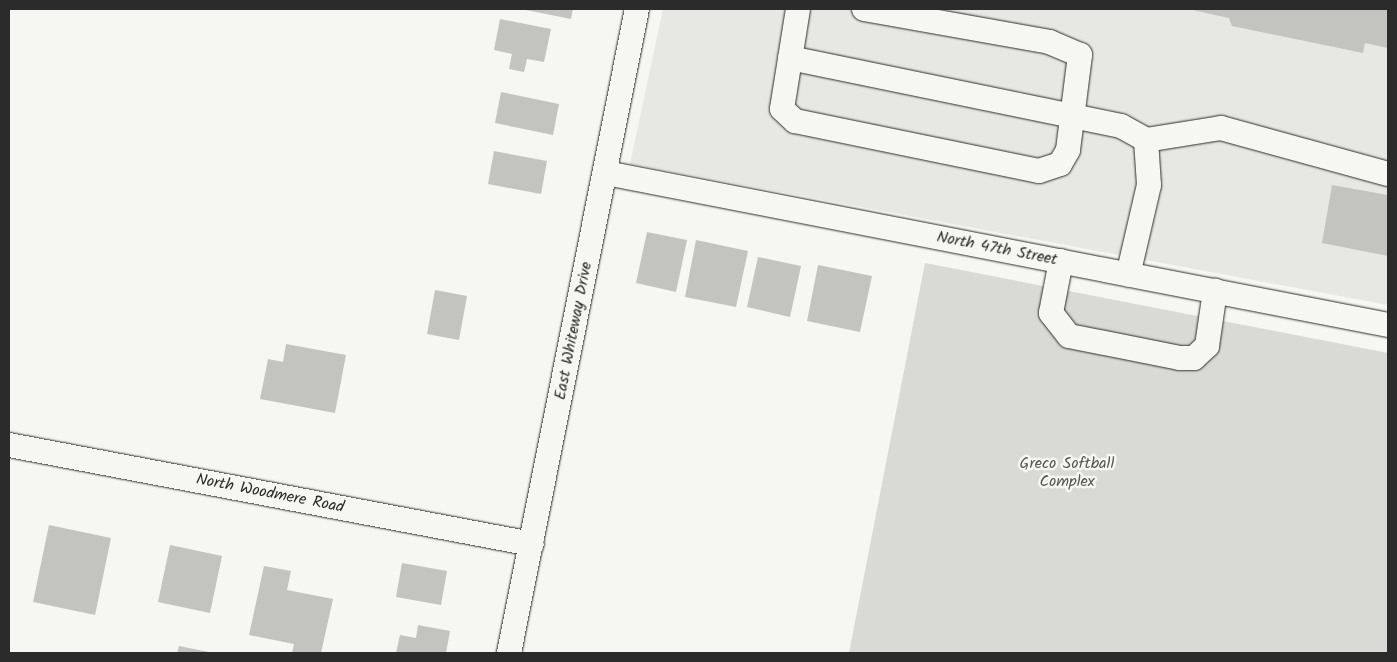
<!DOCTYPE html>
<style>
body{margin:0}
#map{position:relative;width:1397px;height:662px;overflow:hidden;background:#f6f6f2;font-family:Kalam,sans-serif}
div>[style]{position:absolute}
.built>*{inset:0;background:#e7e7e3}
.green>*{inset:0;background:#d9d9d5}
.building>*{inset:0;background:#c3c3c0}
.roads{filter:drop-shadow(0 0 1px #2b2b2b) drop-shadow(0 0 1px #2b2b2b)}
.minor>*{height:24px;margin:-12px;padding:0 12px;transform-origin:12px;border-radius:12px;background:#f6f6f2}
span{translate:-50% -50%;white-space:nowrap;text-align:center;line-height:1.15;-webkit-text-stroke:5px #f6f6f2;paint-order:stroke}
.street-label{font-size:16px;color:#2b2b2b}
.park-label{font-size:16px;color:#565656}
.frame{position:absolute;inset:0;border:10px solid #2b2b2b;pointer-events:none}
</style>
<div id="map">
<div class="built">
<i style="clip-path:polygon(663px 9px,1388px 9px,1388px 305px,630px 164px)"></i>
</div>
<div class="green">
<i style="clip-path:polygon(925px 263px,1388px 353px,1388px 653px,849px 653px)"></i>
</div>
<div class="building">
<i style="clip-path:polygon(521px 9px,573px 9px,571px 19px)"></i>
<i style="clip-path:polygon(1188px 9px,1388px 9px,1388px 48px,1365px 43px,1363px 53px,1232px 26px,1229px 18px)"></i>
<i style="clip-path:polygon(500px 19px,551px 29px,544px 62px,527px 59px,524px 72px,509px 69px,512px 54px,494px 50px)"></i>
<i style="clip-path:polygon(501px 92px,559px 104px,553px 135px,495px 123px)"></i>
<i style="clip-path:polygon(494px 151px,547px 161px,541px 194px,488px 184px)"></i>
<i style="clip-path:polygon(1332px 185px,1388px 195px,1388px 256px,1322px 243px)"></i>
<i style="clip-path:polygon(647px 232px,687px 240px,676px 292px,636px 283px)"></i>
<i style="clip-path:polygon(696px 240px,748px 251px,736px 307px,685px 297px)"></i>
<i style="clip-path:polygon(758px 257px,801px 266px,790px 317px,747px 307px)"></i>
<i style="clip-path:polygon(818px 265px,872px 276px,860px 332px,807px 321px)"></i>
<i style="clip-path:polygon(435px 290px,467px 296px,459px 340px,427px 334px)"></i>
<i style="clip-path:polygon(286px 344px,346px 355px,335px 413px,260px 399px,268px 359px,283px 362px)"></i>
<i style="clip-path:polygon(49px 525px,111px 538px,95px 615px,33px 602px)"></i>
<i style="clip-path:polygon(170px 545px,222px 556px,210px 613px,158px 602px)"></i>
<i style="clip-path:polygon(402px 563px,447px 571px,441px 605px,396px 597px)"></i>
<i style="clip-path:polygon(264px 566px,291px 571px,287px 590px,333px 599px,321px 653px,292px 653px,294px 644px,249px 635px)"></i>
<i style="clip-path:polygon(418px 625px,450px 631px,446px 653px,396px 653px,400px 635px,416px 638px)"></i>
<i style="clip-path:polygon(179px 646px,209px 652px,209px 653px,177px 653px)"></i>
</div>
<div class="roads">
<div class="minor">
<i style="left:798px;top:9px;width:101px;rotate:99.1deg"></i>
<i style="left:782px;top:109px;width:18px;rotate:43deg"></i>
<i style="left:795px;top:121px;width:249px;rotate:11.6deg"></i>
<i style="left:1039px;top:171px;width:22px;rotate:-18deg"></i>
<i style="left:1060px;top:164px;width:16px;rotate:-60deg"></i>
<i style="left:1068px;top:150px;width:96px;rotate:-82.8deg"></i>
<i style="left:1080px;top:55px;width:33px;rotate:-157deg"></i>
<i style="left:1050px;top:42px;width:189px;rotate:-169.9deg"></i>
<i style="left:790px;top:58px;width:338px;rotate:11.6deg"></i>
<i style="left:1121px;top:126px;width:29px;rotate:29deg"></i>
<i style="left:1146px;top:140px;width:45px;rotate:86.2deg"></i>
<i style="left:1149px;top:185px;width:92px;rotate:103.1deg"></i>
<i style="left:1146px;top:140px;width:76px;rotate:-9.1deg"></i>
<i style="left:1221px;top:128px;width:173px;rotate:15.4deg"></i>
<i style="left:606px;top:173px;width:797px;rotate:11deg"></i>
<i style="left:1061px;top:261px;width:53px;rotate:100.9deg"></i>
<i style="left:1051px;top:313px;width:29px;rotate:52deg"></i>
<i style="left:1069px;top:336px;width:113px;rotate:11.2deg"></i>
<i style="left:1180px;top:358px;width:14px"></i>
<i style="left:1194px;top:358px;width:18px;rotate:-43deg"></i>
<i style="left:1207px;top:346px;width:56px;rotate:-81.7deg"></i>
<i style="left:9px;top:445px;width:532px;rotate:10.72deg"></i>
<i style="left:509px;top:653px;width:657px;rotate:-78.76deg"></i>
</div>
</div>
<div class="street-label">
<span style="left:997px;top:249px;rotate:11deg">North 47th Street</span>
<span style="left:574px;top:331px;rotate:-79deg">East Whiteway Drive</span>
<span style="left:270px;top:494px;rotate:11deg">North Woodmere Road</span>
</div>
<div class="park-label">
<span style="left:1067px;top:473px">Greco Softball<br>Complex</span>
</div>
<div class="frame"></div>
</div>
